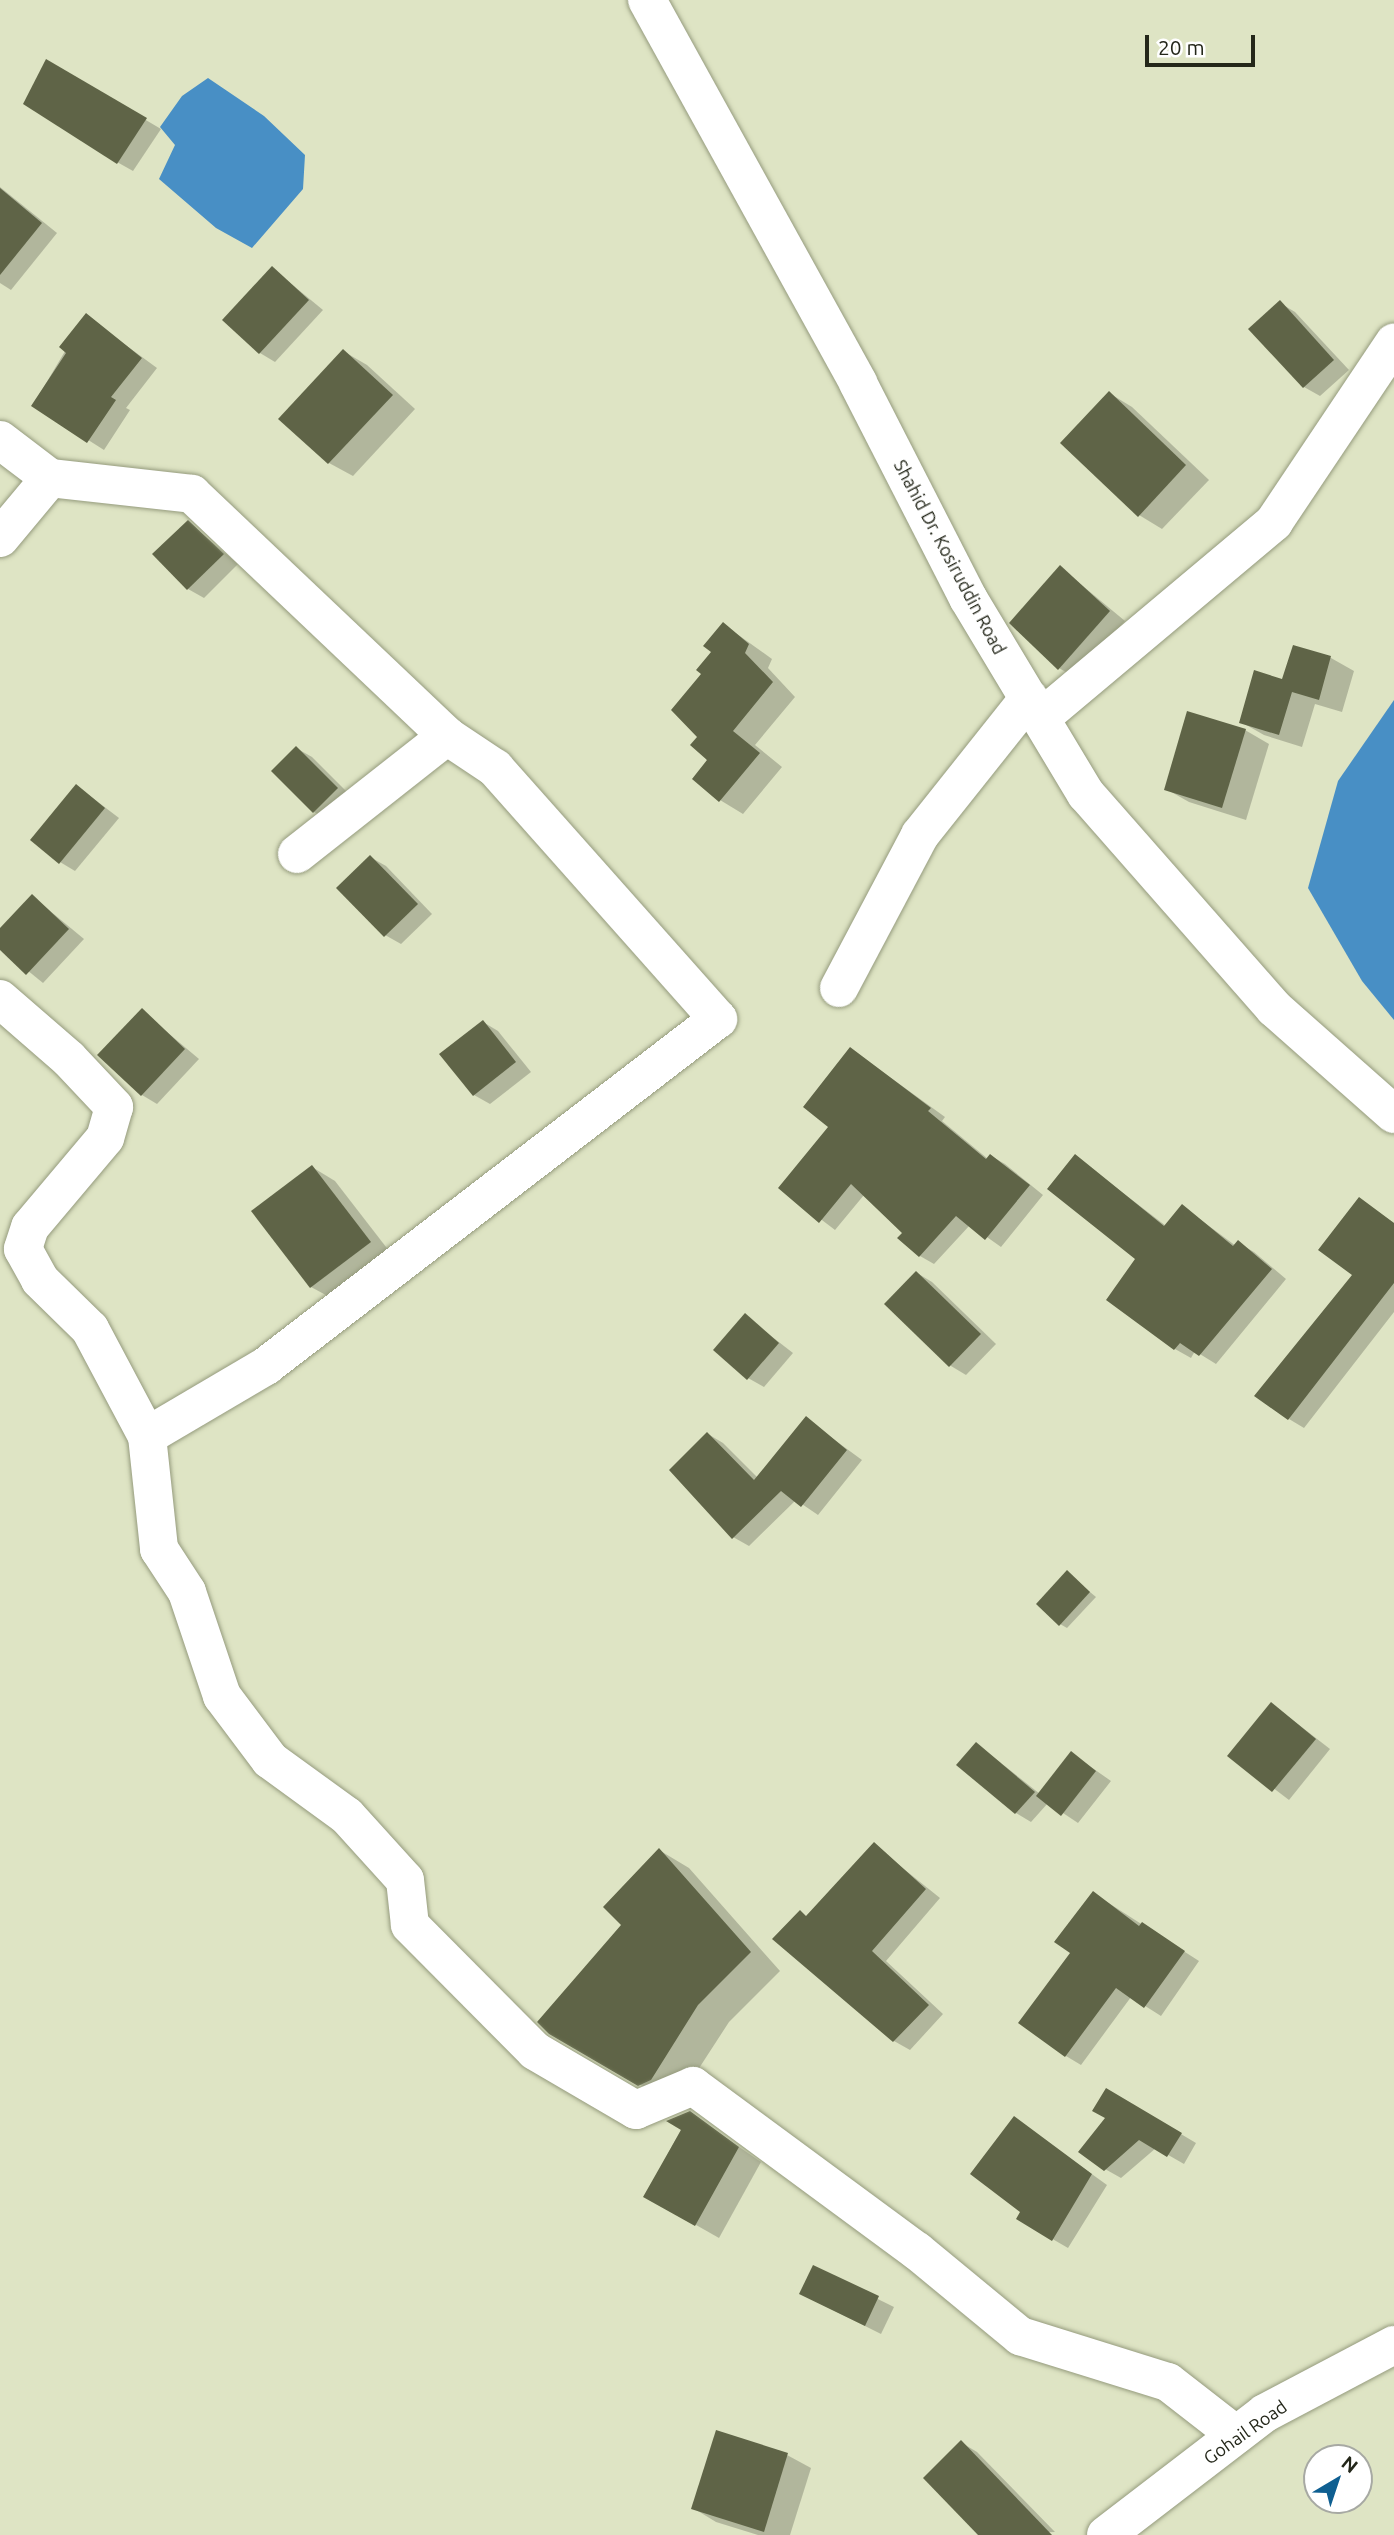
<!DOCTYPE html>
<style>
body{margin:0}
#map{position:relative;width:1394px;height:2535px;overflow:hidden;background:#dee4c4;font-family:Ubuntu,sans-serif}
div>[style]{position:absolute}
.water>*{inset:0;background:#488fc5}
.shadow>*{inset:0;background:#0003}
.building>*{inset:0;background:#5f6447}
.roads{filter:drop-shadow(0 0 2px #959b7d) drop-shadow(0 0 2px #959b7d)}
.minor>*{height:38px;margin:-19px;padding:0 19px;transform-origin:19px;border-radius:19px;background:#fff}
.major>*{height:38px;margin:-19px;padding:0 19px;transform-origin:19px;border-radius:19px;background:#fff}
span{translate:-50% -50%;white-space:nowrap;text-align:center;line-height:1.15;-webkit-text-stroke:7px #fff;paint-order:stroke}
.street-label{font-size:18px;color:#24271a}
.north{position:absolute;left:1303px;top:2444px;width:70px;height:70px;box-sizing:border-box;background:#fff;border:2px solid #a7a9a3;border-radius:50%;rotate:39deg;font-size:19px;font-weight:700;line-height:28px;text-align:center;color:#24271a}
.north::after{content:'';display:block;margin:auto;width:24px;height:32px;background:#0f5f91;clip-path:polygon(50% 0,100% 100%,50% 72%,0 100%)}
.scale{position:absolute;left:1145px;top:35px;width:110px;height:32px;box-sizing:border-box;border:4px solid #24271a;border-top:0;padding-left:9px;font-size:21px;line-height:24px;white-space:nowrap;color:#24271a;-webkit-text-stroke:5px #fff;paint-order:stroke}
</style>
<div id="map">
<div class="water">
<i style="clip-path:polygon(208px 78px,264px 116px,305px 155px,303px 189px,252px 248px,216px 228px,159px 179px,175px 145px,160px 127px,182px 96px)"></i>
<i style="clip-path:polygon(1394px 700px,1394px 1020px,1362px 981px,1308px 888px,1338px 781px)"></i>
</div>
<div class="shadow">
<i style="clip-path:polygon(46px 61px,161px 129px,133px 171px,117px 162px)"></i>
<i style="clip-path:polygon(0 187px,57px 233px,11px 290px,0 283px)"></i>
<i style="clip-path:polygon(272px 268px,323px 310px,275px 362px,260px 353px)"></i>
<i style="clip-path:polygon(1280px 303px,1295px 312px,1349px 370px,1320px 396px,1304px 387px)"></i>
<i style="clip-path:polygon(86px 316px,157px 368px,126px 408px,130px 410px,104px 450px,33px 405px)"></i>
<i style="clip-path:polygon(343px 351px,367px 365px,415px 409px,353px 476px,329px 463px,281px 419px)"></i>
<i style="clip-path:polygon(1109px 393px,1132px 407px,1209px 480px,1162px 529px,1139px 515px)"></i>
<i style="clip-path:polygon(188px 522px,238px 564px,204px 598px,188px 589px,155px 554px)"></i>
<i style="clip-path:polygon(1060px 567px,1125px 621px,1074px 677px,1059px 668px)"></i>
<i style="clip-path:polygon(723px 624px,772px 659px,768px 668px,795px 697px,755px 745px,782px 767px,743px 814px,720px 800px,699px 737px,704px 674px)"></i>
<i style="clip-path:polygon(1294px 647px,1331px 658px,1354px 671px,1342px 712px,1315px 704px,1302px 747px,1264px 735px,1241px 722px,1284px 681px)"></i>
<i style="clip-path:polygon(1245px 730px,1269px 744px,1246px 820px,1189px 802px,1166px 789px)"></i>
<i style="clip-path:polygon(296px 748px,312px 757px,353px 798px,330px 821px,314px 812px,273px 771px)"></i>
<i style="clip-path:polygon(77px 786px,119px 818px,75px 871px,60px 862px)"></i>
<i style="clip-path:polygon(370px 857px,386px 866px,432px 914px,401px 944px,385px 935px)"></i>
<i style="clip-path:polygon(32px 896px,84px 939px,43px 983px,0 948px,0 930px)"></i>
<i style="clip-path:polygon(142px 1011px,199px 1059px,157px 1104px,142px 1095px)"></i>
<i style="clip-path:polygon(483px 1022px,498px 1031px,531px 1072px,490px 1104px,474px 1095px)"></i>
<i style="clip-path:polygon(851px 1049px,945px 1117px,942px 1121px,988px 1159px,991px 1156px,1005px 1164px,1043px 1195px,1001px 1247px,970px 1225px,934px 1264px,920px 1256px,905px 1233px,864px 1195px,835px 1230px,780px 1188px,831px 1127px)"></i>
<i style="clip-path:polygon(1075px 1156px,1166px 1226px,1182px 1206px,1236px 1246px,1238px 1243px,1254px 1252px,1286px 1279px,1216px 1364px,1195px 1351px,1191px 1358px,1175px 1349px,1108px 1299px,1137px 1259px)"></i>
<i style="clip-path:polygon(312px 1167px,335px 1181px,393px 1256px,335px 1300px,311px 1287px)"></i>
<i style="clip-path:polygon(1359px 1199px,1394px 1223px,1394px 1312px,1304px 1428px,1289px 1419px,1354px 1275px)"></i>
<i style="clip-path:polygon(917px 1273px,932px 1282px,996px 1344px,966px 1375px,951px 1366px,887px 1304px)"></i>
<i style="clip-path:polygon(745px 1316px,793px 1353px,764px 1387px,748px 1378px)"></i>
<i style="clip-path:polygon(806px 1419px,862px 1460px,818px 1515px,796px 1500px,749px 1546px,733px 1537px,708px 1434px,723px 1443px,758px 1478px)"></i>
<i style="clip-path:polygon(1067px 1573px,1096px 1597px,1067px 1628px,1060px 1624px)"></i>
<i style="clip-path:polygon(1272px 1704px,1330px 1749px,1289px 1800px,1230px 1755px)"></i>
<i style="clip-path:polygon(977px 1744px,1040px 1794px,1071px 1753px,1111px 1781px,1078px 1823px,1048px 1803px,1031px 1822px,1016px 1813px)"></i>
<i style="clip-path:polygon(874px 1845px,940px 1898px,886px 1961px,943px 2014px,910px 2050px,894px 2041px,807px 1917px)"></i>
<i style="clip-path:polygon(659px 1850px,689px 1868px,780px 1971px,729px 2022px,681px 2096px,670px 2102px,550px 2032px,623px 1925px)"></i>
<i style="clip-path:polygon(1093px 1893px,1199px 1961px,1161px 2016px,1131px 1997px,1081px 2065px,1066px 2056px,1072px 1953px)"></i>
<i style="clip-path:polygon(1107px 2090px,1196px 2143px,1184px 2164px,1156px 2148px,1121px 2178px,1105px 2169px)"></i>
<i style="clip-path:polygon(690px 2113px,761px 2162px,719px 2238px,645px 2196px)"></i>
<i style="clip-path:polygon(1014px 2118px,1107px 2185px,1068px 2248px,1018px 2219px,1023px 2211px)"></i>
<i style="clip-path:polygon(813px 2267px,894px 2307px,881px 2334px,801px 2294px)"></i>
<i style="clip-path:polygon(962px 2443px,977px 2452px,1055px 2532px,981px 2535px)"></i>
<i style="clip-path:polygon(787px 2455px,811px 2468px,790px 2535px,758px 2535px,716px 2522px,693px 2508px)"></i>
</div>
<div class="building">
<i style="clip-path:polygon(46px 59px,147px 118px,117px 164px,23px 104px)"></i>
<i style="clip-path:polygon(0 188px,42px 223px,0 275px)"></i>
<i style="clip-path:polygon(272px 266px,309px 300px,259px 354px,222px 320px)"></i>
<i style="clip-path:polygon(1280px 300px,1334px 360px,1303px 388px,1248px 329px)"></i>
<i style="clip-path:polygon(86px 313px,142px 358px,111px 397px,116px 400px,87px 443px,31px 406px,66px 353px,59px 347px)"></i>
<i style="clip-path:polygon(343px 349px,393px 395px,328px 464px,278px 419px)"></i>
<i style="clip-path:polygon(1109px 391px,1186px 465px,1138px 517px,1060px 443px)"></i>
<i style="clip-path:polygon(188px 520px,224px 554px,187px 590px,152px 554px)"></i>
<i style="clip-path:polygon(1060px 565px,1110px 611px,1058px 670px,1009px 623px)"></i>
<i style="clip-path:polygon(723px 622px,749px 644px,745px 653px,773px 682px,733px 731px,760px 753px,719px 802px,692px 779px,707px 760px,690px 745px,697px 737px,671px 710px,701px 674px,696px 670px,711px 652px,703px 646px)"></i>
<i style="clip-path:polygon(1293px 645px,1331px 656px,1319px 700px,1292px 692px,1279px 735px,1239px 723px,1254px 670px,1282px 679px)"></i>
<i style="clip-path:polygon(1187px 711px,1246px 729px,1222px 808px,1164px 790px)"></i>
<i style="clip-path:polygon(296px 746px,338px 788px,313px 813px,271px 771px)"></i>
<i style="clip-path:polygon(76px 784px,105px 808px,59px 864px,30px 840px)"></i>
<i style="clip-path:polygon(370px 855px,418px 904px,384px 937px,336px 888px)"></i>
<i style="clip-path:polygon(32px 894px,69px 929px,26px 975px,0 950px,0 928px)"></i>
<i style="clip-path:polygon(142px 1008px,185px 1049px,141px 1096px,97px 1055px)"></i>
<i style="clip-path:polygon(483px 1020px,516px 1062px,473px 1096px,439px 1054px)"></i>
<i style="clip-path:polygon(850px 1047px,931px 1108px,928px 1111px,986px 1159px,990px 1154px,1030px 1185px,985px 1240px,956px 1216px,919px 1257px,897px 1238px,902px 1233px,851px 1184px,819px 1223px,778px 1188px,828px 1127px,803px 1107px)"></i>
<i style="clip-path:polygon(1075px 1154px,1164px 1226px,1182px 1204px,1233px 1246px,1238px 1240px,1272px 1269px,1199px 1356px,1180px 1343px,1174px 1350px,1106px 1300px,1135px 1259px,1047px 1189px)"></i>
<i style="clip-path:polygon(312px 1165px,371px 1242px,310px 1288px,251px 1211px)"></i>
<i style="clip-path:polygon(1359px 1197px,1394px 1223px,1394px 1283px,1288px 1420px,1254px 1396px,1352px 1275px,1318px 1250px)"></i>
<i style="clip-path:polygon(916px 1271px,981px 1334px,949px 1367px,884px 1304px)"></i>
<i style="clip-path:polygon(745px 1313px,779px 1343px,747px 1380px,713px 1350px)"></i>
<i style="clip-path:polygon(806px 1416px,847px 1450px,801px 1507px,781px 1491px,732px 1539px,669px 1470px,707px 1432px,754px 1480px)"></i>
<i style="clip-path:polygon(1067px 1570px,1090px 1592px,1059px 1626px,1036px 1604px)"></i>
<i style="clip-path:polygon(1271px 1702px,1316px 1739px,1272px 1792px,1227px 1756px)"></i>
<i style="clip-path:polygon(976px 1742px,1035px 1792px,1015px 1814px,956px 1765px)"></i>
<i style="clip-path:polygon(1071px 1751px,1096px 1771px,1061px 1816px,1036px 1796px)"></i>
<i style="clip-path:polygon(874px 1842px,926px 1889px,872px 1951px,929px 2005px,893px 2042px,772px 1939px,800px 1910px,806px 1916px)"></i>
<i style="clip-path:polygon(659px 1848px,751px 1952px,698px 2005px,651px 2080px,638px 2086px,549px 2034px,537px 2022px,621px 1925px,603px 1907px)"></i>
<i style="clip-path:polygon(1093px 1891px,1139px 1926px,1142px 1922px,1185px 1951px,1144px 2008px,1116px 1988px,1065px 2057px,1018px 2023px,1070px 1953px,1054px 1942px)"></i>
<i style="clip-path:polygon(1106px 2088px,1182px 2133px,1167px 2157px,1139px 2140px,1104px 2171px,1078px 2152px,1105px 2118px,1092px 2111px)"></i>
<i style="clip-path:polygon(690px 2111px,739px 2147px,695px 2226px,643px 2197px,681px 2130px,666px 2121px)"></i>
<i style="clip-path:polygon(1014px 2116px,1092px 2174px,1052px 2241px,1016px 2219px,1020px 2212px,970px 2174px)"></i>
<i style="clip-path:polygon(813px 2265px,879px 2296px,865px 2326px,799px 2294px)"></i>
<i style="clip-path:polygon(716px 2430px,788px 2453px,764px 2532px,691px 2509px)"></i>
<i style="clip-path:polygon(961px 2440px,1052px 2535px,978px 2535px,923px 2478px)"></i>
</div>
<div class="roads">
<div class="minor">
<i style="left:647px;top:0;width:437px;rotate:61.1deg"></i>
<i style="left:858px;top:383px;width:242px;rotate:62.9deg"></i>
<i style="left:968px;top:598px;width:229px;rotate:59deg"></i>
<i style="left:1086px;top:794px;width:285px;rotate:48.7deg"></i>
<i style="left:1274px;top:1008px;width:160px;rotate:41.5deg"></i>
<i style="left:0;top:440px;width:63px;rotate:37.2deg"></i>
<i style="left:0;top:538px;width:78px;rotate:-50.2deg"></i>
<i style="left:50px;top:478px;width:143px;rotate:6.4deg"></i>
<i style="left:192px;top:494px;width:352px;rotate:43.5deg"></i>
<i style="left:447px;top:736px;width:58px;rotate:33.7deg"></i>
<i style="left:495px;top:768px;width:336px;rotate:48.4deg"></i>
<i style="left:718px;top:1019px;width:570px;rotate:142.49deg"></i>
<i style="left:266px;top:1366px;width:138px;rotate:149.5deg"></i>
<i style="left:1042px;top:717px;width:303px;rotate:-40deg"></i>
<i style="left:1274px;top:522px;width:216px;rotate:-56.2deg"></i>
<i style="left:297px;top:854px;width:191px;rotate:-38.2deg"></i>
<i style="left:839px;top:988px;width:173px;rotate:-62.1deg"></i>
<i style="left:920px;top:835px;width:175px;rotate:-51.5deg"></i>
<i style="left:0;top:999px;width:91px;rotate:41deg"></i>
<i style="left:69px;top:1059px;width:66px;rotate:46.8deg"></i>
<i style="left:114px;top:1107px;width:32px;rotate:106deg"></i>
<i style="left:105px;top:1138px;width:116px;rotate:130.1deg"></i>
<i style="left:30px;top:1227px;width:23px;rotate:108deg"></i>
<i style="left:23px;top:1249px;width:35px;rotate:61deg"></i>
<i style="left:40px;top:1280px;width:70px;rotate:44.4deg"></i>
<i style="left:90px;top:1329px;width:121px;rotate:62deg"></i>
<i style="left:147px;top:1436px;width:114px;rotate:83.9deg"></i>
<i style="left:159px;top:1549px;width:51px;rotate:56.9deg"></i>
<i style="left:187px;top:1592px;width:110px;rotate:71.4deg"></i>
<i style="left:222px;top:1696px;width:80px;rotate:53.1deg"></i>
<i style="left:270px;top:1760px;width:95px;rotate:36deg"></i>
<i style="left:347px;top:1816px;width:86px;rotate:47.8deg"></i>
<i style="left:405px;top:1880px;width:45px;rotate:83.7deg"></i>
<i style="left:410px;top:1925px;width:177px;rotate:45.2deg"></i>
<i style="left:535px;top:2051px;width:117px;rotate:30.3deg"></i>
<i style="left:636px;top:2110px;width:62px;rotate:-22.8deg"></i>
<i style="left:693px;top:2086px;width:278px;rotate:36.4deg"></i>
<i style="left:917px;top:2251px;width:134px;rotate:39.5deg"></i>
<i style="left:1020px;top:2336px;width:155px;rotate:17.3deg"></i>
<i style="left:1168px;top:2382px;width:86px;rotate:37.9deg"></i>
</div>
<div class="major">
<i style="left:1106px;top:2535px;width:200px;rotate:-37.5deg"></i>
<i style="left:1265px;top:2413px;width:146px;rotate:-27.8deg"></i>
</div>
</div>
<div class="street-label">
<span style="left:950px;top:557px;rotate:62deg">Shahid Dr. Kosiruddin Road</span>
<span style="left:1245px;top:2432px;rotate:-35deg">Gohail Road</span>
</div>
<div class="north">N</div>
<div class="scale">20 m</div>
</div>
